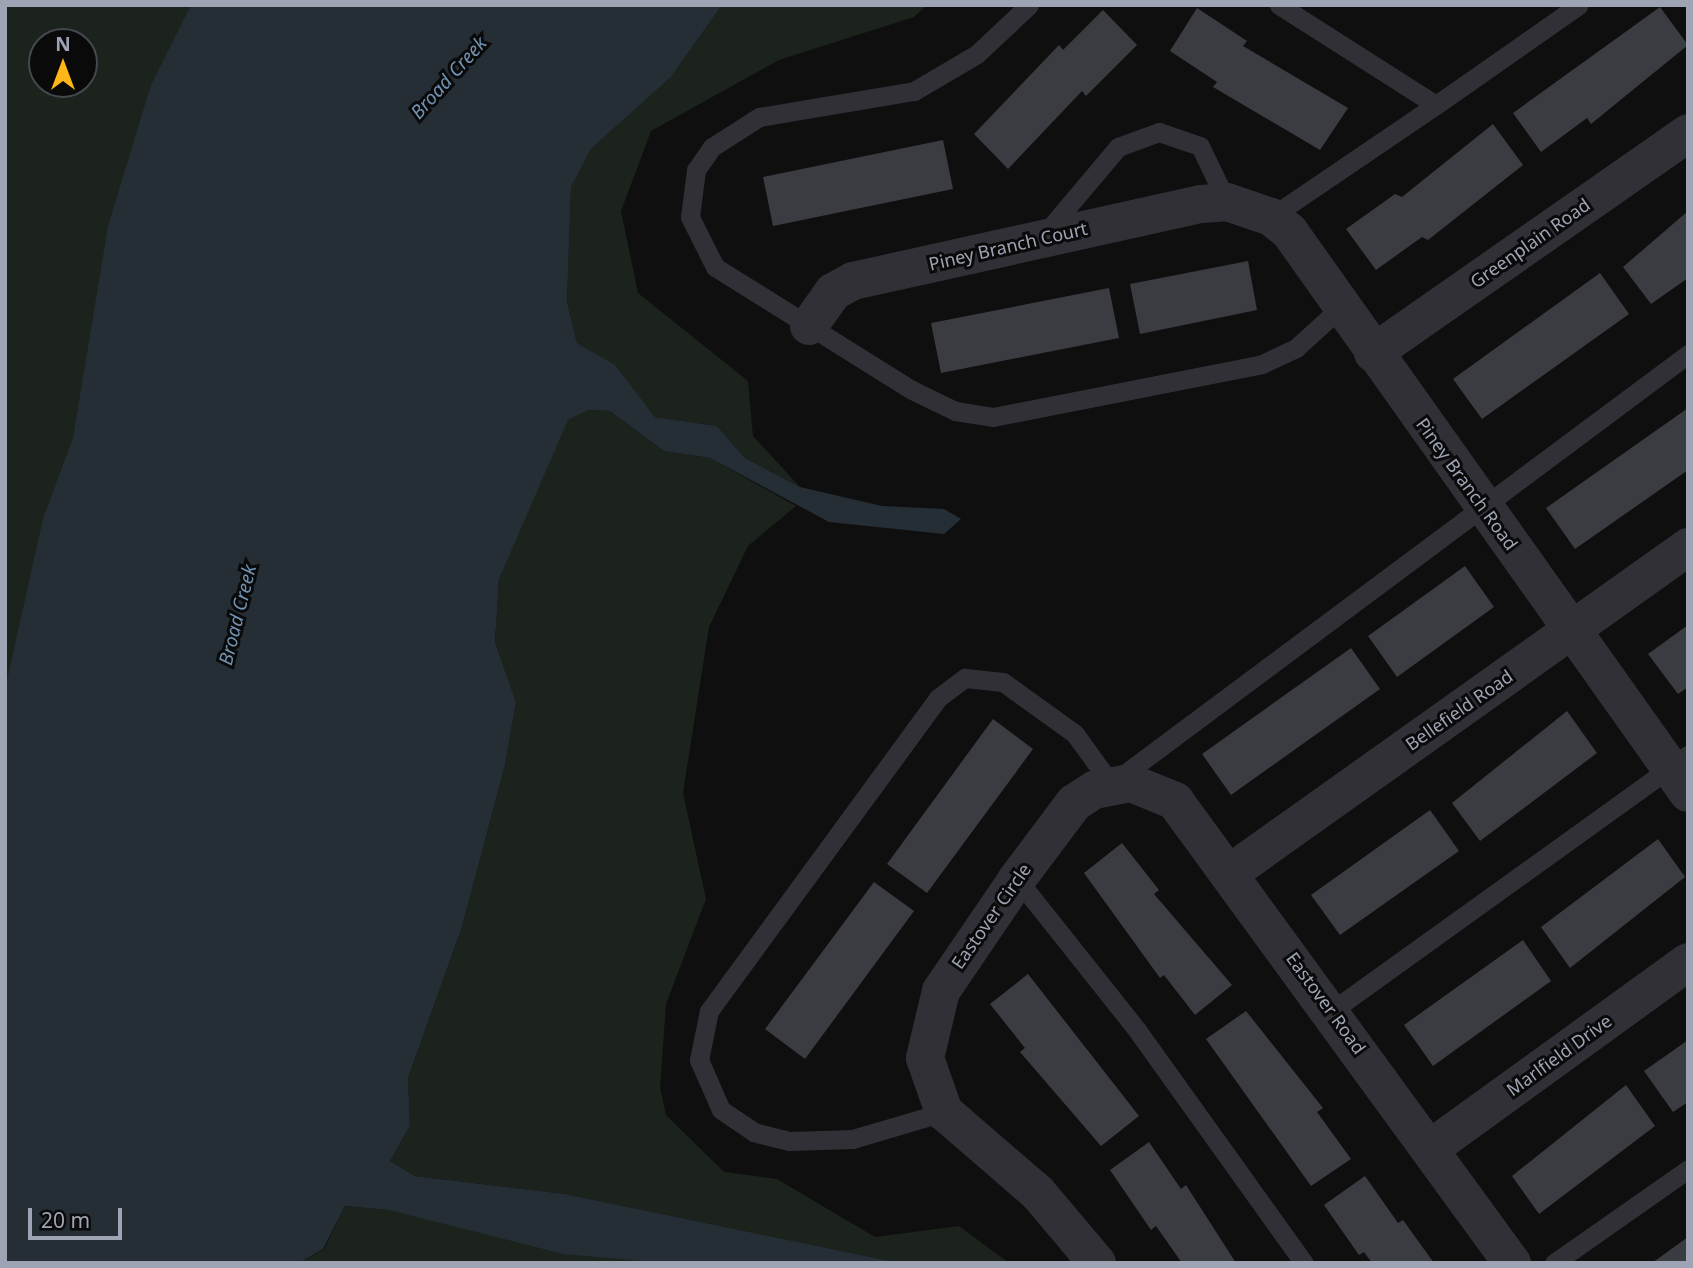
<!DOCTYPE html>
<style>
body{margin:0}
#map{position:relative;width:1693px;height:1268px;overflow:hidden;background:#0f0f10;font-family:"Noto Sans",sans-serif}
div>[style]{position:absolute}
.green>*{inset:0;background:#1b231c}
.water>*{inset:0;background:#252d35}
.building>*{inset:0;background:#3b3c41}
.lane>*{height:19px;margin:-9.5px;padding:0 9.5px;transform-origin:9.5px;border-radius:9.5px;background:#303036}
.street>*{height:38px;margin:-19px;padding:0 19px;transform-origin:19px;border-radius:19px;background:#303036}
span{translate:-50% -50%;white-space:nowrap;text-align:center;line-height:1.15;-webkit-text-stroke:6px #0a0a0b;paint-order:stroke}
.street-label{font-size:18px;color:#9ea4b3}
.water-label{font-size:19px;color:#7192b2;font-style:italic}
.frame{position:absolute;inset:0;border:7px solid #9ea4b3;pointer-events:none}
.north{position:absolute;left:28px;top:28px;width:70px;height:70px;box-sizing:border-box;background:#0a0a0b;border:2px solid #45484e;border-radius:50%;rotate:0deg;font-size:19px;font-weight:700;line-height:28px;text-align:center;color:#9ea4b3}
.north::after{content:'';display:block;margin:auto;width:24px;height:32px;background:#ffb618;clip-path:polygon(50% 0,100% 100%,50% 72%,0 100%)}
.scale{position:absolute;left:28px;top:1208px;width:94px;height:32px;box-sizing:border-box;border:4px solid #9ea4b3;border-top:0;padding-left:9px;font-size:21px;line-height:24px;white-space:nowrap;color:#9ea4b3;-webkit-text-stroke:5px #0a0a0b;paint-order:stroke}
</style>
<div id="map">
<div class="green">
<i style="clip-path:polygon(evenodd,5px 5px,223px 5px,5px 852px,5px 5px,42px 42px,84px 42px,84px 84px,42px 84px,42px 42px)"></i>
<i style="clip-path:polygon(722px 5px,927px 5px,914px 17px,779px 60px,651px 131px,621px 211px,638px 293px,748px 381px,753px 436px,800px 487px,745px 458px,717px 426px,655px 417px,614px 365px,577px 343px,567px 302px,571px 187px,591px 149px,671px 77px)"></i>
<i style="clip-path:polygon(587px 410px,610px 411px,664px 451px,710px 458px,796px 506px,748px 546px,709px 627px,683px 793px,706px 899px,666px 1004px,660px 1088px,666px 1115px,724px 1172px,777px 1179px,875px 1237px,959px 1226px,1009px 1263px,900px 1263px,565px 1194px,415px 1176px,390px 1161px,410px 1126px,408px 1078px,462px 927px,505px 765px,516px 702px,495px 642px,499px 579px,546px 458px,568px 420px)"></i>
<i style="clip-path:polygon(345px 1206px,389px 1210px,664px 1263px,299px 1263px,324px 1249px)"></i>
</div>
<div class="water">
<i style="clip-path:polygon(191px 5px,722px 5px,671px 77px,591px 149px,571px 187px,567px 302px,577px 343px,615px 365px,655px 417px,717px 426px,745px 458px,800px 487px,882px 506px,944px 509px,961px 519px,944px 534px,829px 522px,710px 458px,664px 451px,610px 411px,588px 410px,568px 420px,499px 579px,495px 642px,516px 702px,505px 765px,462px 927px,408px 1078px,410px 1126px,390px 1161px,415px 1176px,565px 1194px,900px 1263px,664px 1263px,563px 1254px,389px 1210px,345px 1206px,323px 1249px,299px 1263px,5px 1263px,5px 689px,43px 519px,73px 438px,108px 226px,151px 85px)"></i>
</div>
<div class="building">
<i style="clip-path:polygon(1660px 7px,1688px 45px,1591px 124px,1587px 118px,1541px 152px,1513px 113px)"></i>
<i style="clip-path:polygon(1197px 8px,1247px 41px,1243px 46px,1348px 108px,1320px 150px,1213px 87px,1217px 82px,1170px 51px)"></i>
<i style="clip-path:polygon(1103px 10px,1137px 45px,1086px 96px,1082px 91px,1008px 169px,974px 134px,1059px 45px,1063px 50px)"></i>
<i style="clip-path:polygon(1493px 124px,1523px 165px,1428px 240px,1422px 237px,1376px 270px,1346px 229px,1395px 194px,1402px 197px)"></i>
<i style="clip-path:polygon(943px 140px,953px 189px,773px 226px,763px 177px)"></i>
<i style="clip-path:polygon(1688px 211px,1688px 278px,1651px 304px,1623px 267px)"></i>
<i style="clip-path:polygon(1248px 261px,1257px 310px,1140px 334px,1130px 284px)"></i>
<i style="clip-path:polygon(1600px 273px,1629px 314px,1482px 419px,1453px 379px)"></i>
<i style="clip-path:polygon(1109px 288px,1119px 338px,941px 373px,931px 323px)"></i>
<i style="clip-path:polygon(1688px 408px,1688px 470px,1575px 549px,1546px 508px)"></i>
<i style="clip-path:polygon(1465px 566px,1494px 607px,1397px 677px,1368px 636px)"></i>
<i style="clip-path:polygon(1688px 625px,1688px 687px,1678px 694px,1648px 654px)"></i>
<i style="clip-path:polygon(1351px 648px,1380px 689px,1231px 795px,1202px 754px)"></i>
<i style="clip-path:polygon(1567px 711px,1597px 753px,1480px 841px,1452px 803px)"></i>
<i style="clip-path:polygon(993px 719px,1033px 749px,927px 893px,887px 864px)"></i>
<i style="clip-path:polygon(1430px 810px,1459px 851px,1340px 935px,1311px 895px)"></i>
<i style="clip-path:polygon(1658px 839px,1685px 877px,1570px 968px,1541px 927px)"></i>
<i style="clip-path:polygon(1122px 843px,1159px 890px,1154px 894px,1232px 985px,1195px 1015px,1164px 975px,1160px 978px,1084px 873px)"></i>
<i style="clip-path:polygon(874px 882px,914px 911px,805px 1059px,765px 1029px)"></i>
<i style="clip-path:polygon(1523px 940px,1551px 981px,1433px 1066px,1404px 1025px)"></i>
<i style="clip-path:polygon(1028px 974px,1139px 1116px,1101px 1146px,1020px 1052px,1025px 1048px,990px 1004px)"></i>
<i style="clip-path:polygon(1246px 1011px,1323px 1108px,1317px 1112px,1351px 1159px,1311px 1186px,1206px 1039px)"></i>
<i style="clip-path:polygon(1688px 1040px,1688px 1102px,1673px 1112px,1644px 1071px)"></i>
<i style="clip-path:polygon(1626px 1085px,1655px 1126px,1539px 1214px,1512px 1176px)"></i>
<i style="clip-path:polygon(1149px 1142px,1181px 1189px,1186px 1185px,1236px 1263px,1182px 1263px,1156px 1226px,1151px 1230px,1110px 1170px)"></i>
<i style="clip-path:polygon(1365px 1176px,1398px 1223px,1403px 1220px,1434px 1263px,1372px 1263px,1364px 1252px,1359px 1255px,1324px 1205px)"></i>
<i style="clip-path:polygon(1688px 1237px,1688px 1263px,1652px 1263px)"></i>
</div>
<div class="lane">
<i style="left:1029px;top:5px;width:71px;rotate:136.7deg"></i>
<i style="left:977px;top:54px;width:73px;rotate:149.6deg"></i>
<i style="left:914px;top:91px;width:157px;rotate:170.5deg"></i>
<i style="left:759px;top:117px;width:56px;rotate:147.4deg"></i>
<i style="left:712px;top:147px;width:28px;rotate:125deg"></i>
<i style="left:696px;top:170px;width:47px;rotate:97.3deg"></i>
<i style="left:690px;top:217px;width:56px;rotate:63.4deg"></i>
<i style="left:715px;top:267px;width:232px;rotate:32deg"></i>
<i style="left:912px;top:390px;width:48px;rotate:26deg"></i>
<i style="left:955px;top:411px;width:38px;rotate:9deg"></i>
<i style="left:993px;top:417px;width:274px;rotate:-11.1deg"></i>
<i style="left:1262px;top:364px;width:38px;rotate:-25deg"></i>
<i style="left:1296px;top:348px;width:61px;rotate:-42.3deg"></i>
<i style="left:1279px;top:5px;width:186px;rotate:32.5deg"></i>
<i style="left:1436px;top:105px;width:174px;rotate:-35deg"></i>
<i style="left:1271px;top:217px;width:199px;rotate:-34.2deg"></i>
<i style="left:1043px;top:236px;width:116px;rotate:-49.9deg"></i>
<i style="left:1118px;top:147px;width:44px;rotate:-20.1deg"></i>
<i style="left:1159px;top:132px;width:43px;rotate:18.9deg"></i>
<i style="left:1200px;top:146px;width:62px;rotate:64.3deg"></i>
<i style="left:1017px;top:879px;width:193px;rotate:51.5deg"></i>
<i style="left:1137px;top:1030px;width:287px;rotate:54.4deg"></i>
<i style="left:1333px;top:1010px;width:437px;rotate:-35.7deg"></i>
<i style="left:944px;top:1112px;width:95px;rotate:163.5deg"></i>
<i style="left:853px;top:1139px;width:64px;rotate:178.2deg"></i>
<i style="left:789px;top:1141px;width:36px;rotate:-166deg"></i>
<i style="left:754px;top:1132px;width:40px;rotate:-146deg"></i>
<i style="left:721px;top:1110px;width:55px;rotate:-113.7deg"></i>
<i style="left:699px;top:1060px;width:50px;rotate:-78.5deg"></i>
<i style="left:709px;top:1011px;width:388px;rotate:-53.8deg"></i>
<i style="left:938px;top:698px;width:34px;rotate:-37deg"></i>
<i style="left:965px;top:678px;width:38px;rotate:6deg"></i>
<i style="left:1003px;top:682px;width:89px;rotate:35.8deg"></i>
<i style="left:1075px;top:734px;width:62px;rotate:54.2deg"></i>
<i style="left:1111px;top:784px;width:720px;rotate:-36.69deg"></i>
<i style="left:1554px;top:1263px;width:164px;rotate:-35deg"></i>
</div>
<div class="street">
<i style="left:809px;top:326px;width:42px;rotate:-54.8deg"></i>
<i style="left:833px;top:292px;width:23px;rotate:-29deg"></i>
<i style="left:853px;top:281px;width:356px;rotate:-12.5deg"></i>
<i style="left:1201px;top:204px;width:26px;rotate:-4deg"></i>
<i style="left:1227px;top:202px;width:46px;rotate:18.8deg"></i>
<i style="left:1271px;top:217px;width:23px;rotate:38deg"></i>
<i style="left:1289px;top:231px;width:689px;rotate:54.63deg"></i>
<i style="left:1373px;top:353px;width:384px;rotate:-34.9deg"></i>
<i style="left:1230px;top:873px;width:562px;rotate:-35.44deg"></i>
<i style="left:1431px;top:1148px;width:317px;rotate:-35.9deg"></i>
<i style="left:1097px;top:1263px;width:92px;rotate:-130.1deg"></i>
<i style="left:1038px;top:1193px;width:124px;rotate:-139.2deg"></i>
<i style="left:944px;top:1112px;width:57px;rotate:-109.4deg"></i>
<i style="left:925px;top:1058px;width:69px;rotate:-76.6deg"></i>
<i style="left:941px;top:991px;width:135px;rotate:-55.8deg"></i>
<i style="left:1017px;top:879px;width:95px;rotate:-53.1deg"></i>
<i style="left:1074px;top:803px;width:24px;rotate:-33deg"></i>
<i style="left:1094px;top:790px;width:38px;rotate:-11deg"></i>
<i style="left:1131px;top:783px;width:48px;rotate:22.2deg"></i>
<i style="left:1175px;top:801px;width:572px;rotate:53.89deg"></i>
</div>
<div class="street-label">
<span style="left:1530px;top:243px;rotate:-35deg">Greenplain Road</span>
<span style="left:1008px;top:246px;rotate:-13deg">Piney Branch Court</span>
<span style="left:1467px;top:484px;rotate:54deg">Piney Branch Road</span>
<span style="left:1459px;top:710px;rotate:-35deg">Bellefield Road</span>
<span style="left:991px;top:916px;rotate:-55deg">Eastover Circle</span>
<span style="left:1326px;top:1003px;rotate:54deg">Eastover Road</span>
<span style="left:1559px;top:1055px;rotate:-36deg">Marlfield Drive</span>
</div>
<div class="water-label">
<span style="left:449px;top:78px;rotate:-48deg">Broad Creek</span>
<span style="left:238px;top:615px;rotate:-76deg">Broad Creek</span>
</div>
<div class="frame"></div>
<div class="north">N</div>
<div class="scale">20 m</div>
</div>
